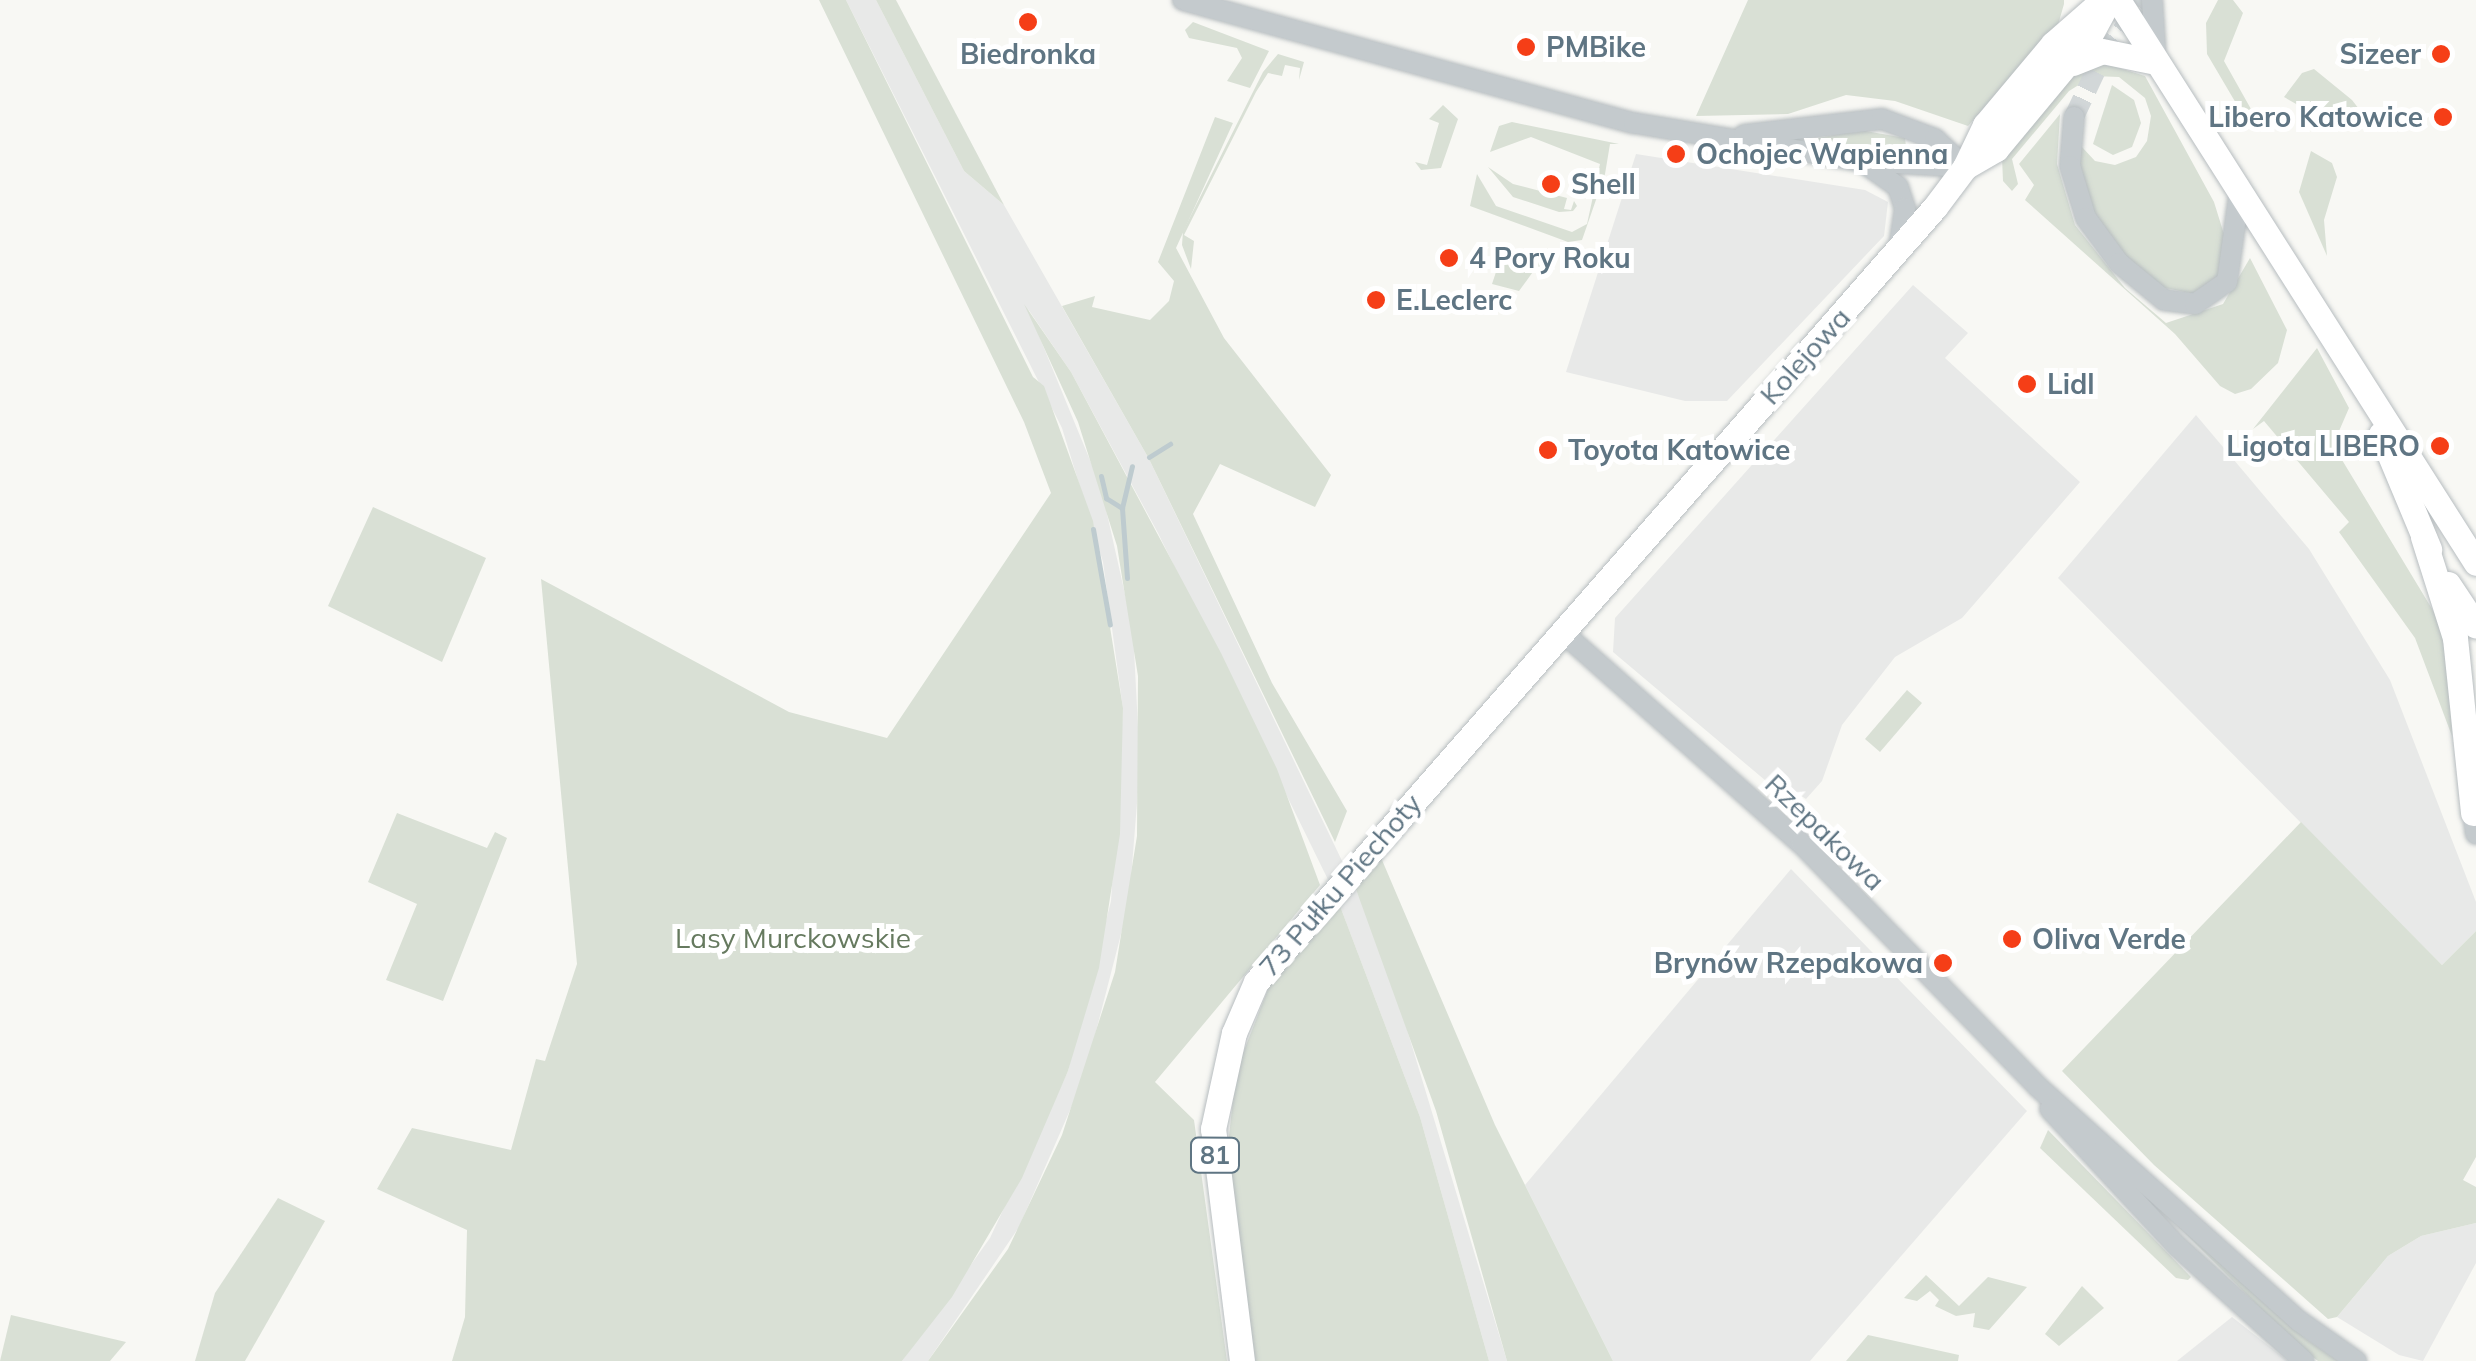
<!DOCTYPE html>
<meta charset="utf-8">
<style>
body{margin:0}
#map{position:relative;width:2476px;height:1361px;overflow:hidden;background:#f8f8f4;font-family:Mulish,sans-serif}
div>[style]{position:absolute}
.built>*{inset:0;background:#e8e9e8}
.green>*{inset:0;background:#d9e0d5}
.stream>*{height:5px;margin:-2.5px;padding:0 2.5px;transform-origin:2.5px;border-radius:2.5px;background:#becbcf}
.minor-tunnel>*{height:20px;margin-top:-10px;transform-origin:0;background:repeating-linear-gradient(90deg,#d2d7d8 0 20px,transparent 0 30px)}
.roads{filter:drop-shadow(0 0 2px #b7bdc0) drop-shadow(0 0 2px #b7bdc0)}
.minor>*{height:20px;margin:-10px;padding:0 10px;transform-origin:10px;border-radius:10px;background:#c4cacd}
.major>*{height:25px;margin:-12.5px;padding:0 12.5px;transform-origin:12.5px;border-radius:12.5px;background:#fff}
.dots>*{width:28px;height:28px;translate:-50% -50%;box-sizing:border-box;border:5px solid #fff;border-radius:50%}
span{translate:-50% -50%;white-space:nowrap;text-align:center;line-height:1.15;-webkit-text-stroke:10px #fff;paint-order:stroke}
.shield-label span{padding:2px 8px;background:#fff;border:2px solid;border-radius:8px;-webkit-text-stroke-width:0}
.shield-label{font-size:25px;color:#5f7583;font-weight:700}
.poi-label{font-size:28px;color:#5f7583;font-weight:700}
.left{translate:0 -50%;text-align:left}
.right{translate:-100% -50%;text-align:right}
.street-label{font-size:28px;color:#5f7583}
.park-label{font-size:28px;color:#667a5f}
</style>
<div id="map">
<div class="built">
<i style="clip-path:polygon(846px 0,876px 0,964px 171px,1004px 205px,1149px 459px,1380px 940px,1507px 1361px,1489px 1361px,1420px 1117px,1337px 898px,1158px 533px,1071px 372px,1028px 309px,1101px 487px,1133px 630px,1140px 766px,1129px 903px,1084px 1078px,1019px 1227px,928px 1361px,902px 1361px,990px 1238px,1068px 1071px,1111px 901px,1123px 709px,1103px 562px,1062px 428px)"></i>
<i style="clip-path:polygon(1636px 154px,1865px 190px,1888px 202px,1884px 236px,1727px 401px,1685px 401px,1566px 372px)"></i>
<i style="clip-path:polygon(1913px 285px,1968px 333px,1945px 358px,2080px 482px,1962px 618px,1895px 657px,1842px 725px,1822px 781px,1806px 799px,1797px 793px,1785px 797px,1613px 652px,1615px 618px)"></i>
<i style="clip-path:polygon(2196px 415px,2309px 549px,2390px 680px,2476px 902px,2476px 931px,2442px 965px,2058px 578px)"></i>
<i style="clip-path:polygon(1791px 869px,2027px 1111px,1810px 1361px,1613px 1361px,1525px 1185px)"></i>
<i style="clip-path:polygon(2476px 1223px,2476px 1263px,2423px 1361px,2399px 1355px,2337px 1317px,2388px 1256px,2421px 1236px)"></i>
<i style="clip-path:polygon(2232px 1317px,2288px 1361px,2177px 1361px)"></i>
</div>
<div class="green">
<i style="clip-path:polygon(819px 0,846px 0,1033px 377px,1044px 386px,1093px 521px,1123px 708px,1120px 834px,1099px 968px,1068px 1071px,1022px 1178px,952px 1297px,902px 1361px,452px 1361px,465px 1317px,467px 1230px,377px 1189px,412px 1128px,511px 1150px,536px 1059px,545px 1061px,577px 964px,541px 579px,789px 712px,887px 738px,1051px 493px,1024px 422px)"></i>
<i style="clip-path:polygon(876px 0,896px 0,1004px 205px,964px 171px)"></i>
<i style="clip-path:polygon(1748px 0,2064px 0,2064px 4px,2058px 25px,1968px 126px,1895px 101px,1846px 95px,1788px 114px,1696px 116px)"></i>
<i style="clip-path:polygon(2218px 0,2233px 0,2243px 13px,2224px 61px,2256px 118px,2240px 110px,2207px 54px,2206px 23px)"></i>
<i style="clip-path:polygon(1193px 22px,1269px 51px,1250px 88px,1227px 81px,1242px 58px,1237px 48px,1189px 38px,1185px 30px)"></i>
<i style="clip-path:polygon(1278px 54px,1304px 62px,1299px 80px,1300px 68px,1285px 65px,1282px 76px,1268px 73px,1256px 92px,1184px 235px,1194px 241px,1191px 269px,1182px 245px,1183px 231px,1263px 72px)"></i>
<i style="clip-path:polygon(2091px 59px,2145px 76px,2214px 202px,2227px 244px,2224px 271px,2200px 295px,2155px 286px,2104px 235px,2078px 175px,2081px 146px,2095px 161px,2115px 165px,2136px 157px,2147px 141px,2151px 116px,2145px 98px,2119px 77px,2093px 76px,2069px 91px,2012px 159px,2018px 184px,2012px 191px,2003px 181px,2002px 158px,2069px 76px)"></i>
<i style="clip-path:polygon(2314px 69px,2352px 100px,2366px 118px,2331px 116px,2326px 121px,2284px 97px,2302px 73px)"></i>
<i style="clip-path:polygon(2112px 85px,2134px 100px,2141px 123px,2132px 147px,2113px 155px,2093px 144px)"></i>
<i style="clip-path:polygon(1443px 105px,1458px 119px,1441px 168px,1421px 170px,1415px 162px,1427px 165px,1439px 123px,1429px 119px)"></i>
<i style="clip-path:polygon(2060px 114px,2057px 164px,2075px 225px,2125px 288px,2166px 323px,2223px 304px,2250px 258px,2287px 330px,2278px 363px,2251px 389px,2235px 394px,2220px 386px,2175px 334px,2025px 200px,2034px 185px,2019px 164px)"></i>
<i style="clip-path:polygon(1215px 117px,1233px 123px,1176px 248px,1224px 338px,1331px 475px,1315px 507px,1220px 464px,1193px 514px,1272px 683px,1347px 811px,1335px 842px,1149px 459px,1062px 306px,1095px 296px,1092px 307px,1150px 320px,1169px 301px,1174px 281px,1158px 262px)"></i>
<i style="clip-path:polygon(1512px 122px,1619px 144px,1610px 144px,1605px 174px,1582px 240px,1568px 242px,1470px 206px,1477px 174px,1496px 206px,1572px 232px,1587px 224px,1600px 164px,1531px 137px,1490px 152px,1499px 126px)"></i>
<i style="clip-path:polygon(1860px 130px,1905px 138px,1907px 155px,1813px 139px)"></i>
<i style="clip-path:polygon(2311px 151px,2332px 163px,2337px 177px,2324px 220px,2327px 256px,2299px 192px)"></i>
<i style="clip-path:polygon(1488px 167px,1513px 184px,1567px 198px,1564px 209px,1571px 210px,1574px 201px,1577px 206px,1573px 211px,1559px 212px,1513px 197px)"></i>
<i style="clip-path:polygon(1525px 249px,1545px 257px,1546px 272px,1535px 269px,1519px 291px,1492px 284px,1500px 260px,1520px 265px)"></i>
<i style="clip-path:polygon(1024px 304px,1071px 372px,1221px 653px,1277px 769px,1320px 885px,1155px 1082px,1194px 1120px,1227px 1361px,928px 1361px,1008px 1249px,1062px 1135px,1115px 972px,1137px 836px,1138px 676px,1117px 546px,1078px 422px)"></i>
<i style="clip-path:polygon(2317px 348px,2349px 408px,2333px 445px,2449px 637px,2452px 736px,2415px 638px,2339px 532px,2349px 522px,2264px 421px,2253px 429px)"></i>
<i style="clip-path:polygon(373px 507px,486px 558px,442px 662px,328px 606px)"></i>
<i style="clip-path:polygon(1907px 690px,1922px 703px,1880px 752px,1865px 739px)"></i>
<i style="clip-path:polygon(397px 813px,487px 848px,495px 832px,507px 838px,443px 1001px,386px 980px,417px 904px,368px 882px)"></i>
<i style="clip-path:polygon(2301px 822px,2442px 965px,2476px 931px,2476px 1157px,2463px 1180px,2476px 1187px,2476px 1223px,2421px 1236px,2388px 1256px,2337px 1317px,2328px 1319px,2154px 1165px,2062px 1071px)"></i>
<i style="clip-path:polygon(1383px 848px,1382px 860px,1495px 1125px,1613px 1361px,1507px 1361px,1436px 1111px,1353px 881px)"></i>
<i style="clip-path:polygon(1337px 898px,1420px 1117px,1489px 1361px,1252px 1361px,1227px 1155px,1236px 1071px,1270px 984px)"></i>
<i style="clip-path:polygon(2048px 1130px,2191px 1277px,2188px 1280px,2176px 1278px,2040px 1148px)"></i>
<i style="clip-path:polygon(2105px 1153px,2305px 1338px,2338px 1361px,2318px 1361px,2297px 1345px)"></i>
<i style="clip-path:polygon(278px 1198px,325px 1221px,245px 1361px,195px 1361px,215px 1293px)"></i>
<i style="clip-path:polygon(1926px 1275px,1959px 1306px,1988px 1277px,2027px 1287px,1989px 1330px,1973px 1327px,1975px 1313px,1956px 1316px,1935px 1306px,1939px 1300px,1930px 1291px,1917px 1301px,1904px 1298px)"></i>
<i style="clip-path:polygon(2082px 1286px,2104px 1308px,2059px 1346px,2045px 1334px)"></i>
<i style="clip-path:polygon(11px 1315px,126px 1342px,110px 1361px,0 1361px)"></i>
<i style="clip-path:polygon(1868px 1335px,1959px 1355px,1958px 1361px,1846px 1361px)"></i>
</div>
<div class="stream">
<i style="left:1149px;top:457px;width:25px;rotate:-32deg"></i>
<i style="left:1101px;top:476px;width:23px;rotate:77deg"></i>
<i style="left:1106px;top:498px;width:19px;rotate:32deg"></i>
<i style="left:1093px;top:529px;width:97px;rotate:80deg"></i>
<i style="left:1127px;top:578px;width:70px;rotate:-94.1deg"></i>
<i style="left:1122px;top:508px;width:43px;rotate:-76.6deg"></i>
</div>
<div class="minor-tunnel">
<i style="left:2074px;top:117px;width:68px;rotate:-64.9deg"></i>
<i style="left:2103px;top:55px;width:70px;rotate:-52deg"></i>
</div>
<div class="roads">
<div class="minor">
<i style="left:1183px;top:0;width:467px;rotate:15.3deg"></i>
<i style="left:1634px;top:123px;width:231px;rotate:9.5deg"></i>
<i style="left:1862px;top:161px;width:103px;rotate:3.3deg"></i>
<i style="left:2152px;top:0;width:60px;rotate:86.2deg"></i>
<i style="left:2074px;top:117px;width:49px;rotate:94.7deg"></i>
<i style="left:2070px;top:166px;width:54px;rotate:72.9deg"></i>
<i style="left:2086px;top:218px;width:56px;rotate:53.7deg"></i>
<i style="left:2119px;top:263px;width:58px;rotate:39.4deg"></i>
<i style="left:2164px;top:300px;width:31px;rotate:7deg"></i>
<i style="left:2195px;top:304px;width:39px;rotate:-35deg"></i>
<i style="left:2227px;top:282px;width:87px;rotate:-82.1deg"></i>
<i style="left:1744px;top:135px;width:139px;rotate:-6.6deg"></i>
<i style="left:1882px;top:119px;width:57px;rotate:20.7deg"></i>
<i style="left:1935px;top:139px;width:41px;rotate:43deg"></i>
<i style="left:1863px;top:162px;width:43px;rotate:35.5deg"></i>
<i style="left:1898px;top:187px;width:22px;rotate:72deg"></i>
<i style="left:1905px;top:208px;width:40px;rotate:98.5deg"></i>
<i style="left:1561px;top:631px;width:320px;rotate:41.5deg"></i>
<i style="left:1801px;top:843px;width:339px;rotate:45.8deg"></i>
<i style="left:2037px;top:1086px;width:352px;rotate:41.9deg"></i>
<i style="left:2299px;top:1321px;width:70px;rotate:35.1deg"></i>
<i style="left:2473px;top:813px;width:21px;rotate:82deg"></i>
<i style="left:2050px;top:1109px;width:187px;rotate:47.2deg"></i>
<i style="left:2177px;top:1246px;width:171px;rotate:42.2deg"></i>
</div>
<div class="major">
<i style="left:2118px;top:0;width:667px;rotate:57.55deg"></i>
<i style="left:2073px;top:63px;width:31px;rotate:-22deg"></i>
<i style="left:2102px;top:51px;width:55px;rotate:11.5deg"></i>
<i style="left:1965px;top:167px;width:36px;rotate:-30deg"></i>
<i style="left:1996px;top:149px;width:146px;rotate:-50.3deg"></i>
<i style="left:2089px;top:37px;width:42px;rotate:-61.6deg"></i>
<i style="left:2381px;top:434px;width:125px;rotate:67.3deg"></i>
<i style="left:2423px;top:537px;width:106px;rotate:72.4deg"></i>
<i style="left:2455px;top:638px;width:176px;rotate:84.1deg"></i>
<i style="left:2448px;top:584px;width:50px;rotate:56.3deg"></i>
<i style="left:1242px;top:1361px;width:234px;rotate:-97.1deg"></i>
<i style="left:1213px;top:1129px;width:98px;rotate:-77.7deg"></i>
<i style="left:1234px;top:1033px;width:56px;rotate:-66.7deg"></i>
<i style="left:1256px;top:982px;width:1030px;rotate:-48.78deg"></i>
<i style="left:1935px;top:207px;width:50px;rotate:-53.1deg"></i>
<i style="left:1965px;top:167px;width:47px;rotate:-64.5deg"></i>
<i style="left:1985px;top:125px;width:106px;rotate:-50deg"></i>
<i style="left:2053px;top:44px;width:67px;rotate:-41.3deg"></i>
</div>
</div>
<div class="dots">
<i style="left:1028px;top:22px;background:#f53e17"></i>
<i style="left:1526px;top:47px;background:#f53e17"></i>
<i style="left:2441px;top:54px;background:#f53e17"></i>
<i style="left:2443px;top:117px;background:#f53e17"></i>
<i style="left:1676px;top:154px;background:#f53e17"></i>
<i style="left:1551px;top:184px;background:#f53e17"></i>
<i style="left:1449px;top:258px;background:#f53e17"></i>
<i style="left:1376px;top:300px;background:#f53e17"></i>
<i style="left:2027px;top:384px;background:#f53e17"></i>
<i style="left:2440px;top:446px;background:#f53e17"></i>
<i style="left:1548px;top:450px;background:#f53e17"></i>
<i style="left:2012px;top:939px;background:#f53e17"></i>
<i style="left:1943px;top:963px;background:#f53e17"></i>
</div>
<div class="shield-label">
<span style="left:1215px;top:1155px">81</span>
</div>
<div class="poi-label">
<span class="left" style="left:1546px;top:47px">PMBike</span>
<span style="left:1028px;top:54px">Biedronka</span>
<span class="right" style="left:2421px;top:54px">Sizeer</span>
<span class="right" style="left:2423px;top:117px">Libero Katowice</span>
<span class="left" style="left:1696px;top:154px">Ochojec Wapienna</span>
<span class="left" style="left:1571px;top:184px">Shell</span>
<span class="left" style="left:1469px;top:258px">4 Pory Roku</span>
<span class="left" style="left:1396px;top:300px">E.Leclerc</span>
<span class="left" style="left:2047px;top:384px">Lidl</span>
<span class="right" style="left:2420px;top:446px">Ligota LIBERO</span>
<span class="left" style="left:1568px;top:450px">Toyota Katowice</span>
<span class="left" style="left:2032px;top:939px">Oliva Verde</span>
<span class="right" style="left:1923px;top:963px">Brynów Rzepakowa</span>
</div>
<div class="street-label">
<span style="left:1805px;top:356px;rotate:-48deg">Kolejowa</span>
<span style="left:1825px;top:832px;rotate:44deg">Rzepakowa</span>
<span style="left:1340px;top:885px;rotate:-49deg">73 Pułku Piechoty</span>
</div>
<div class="park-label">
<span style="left:793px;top:938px">Lasy Murckowskie</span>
</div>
</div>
